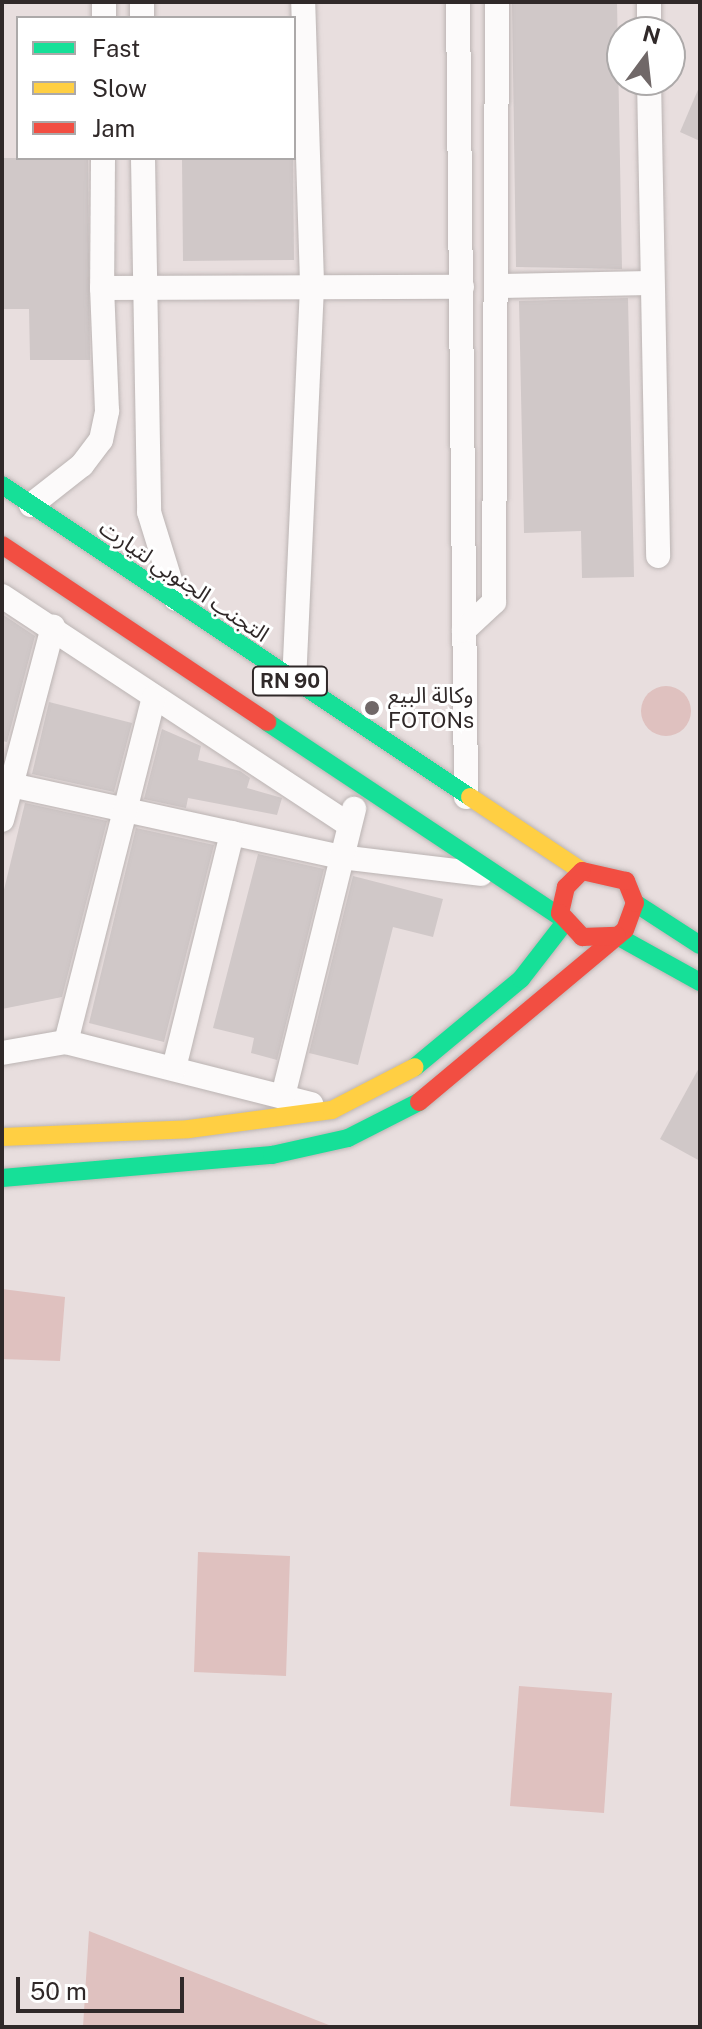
<!DOCTYPE html>
<meta charset="utf-8">
<style>
body{margin:0}
#map{position:relative;width:702px;height:2029px;overflow:hidden;background:#e8dede;font-family:"Public Sans","Noto Sans Arabic",sans-serif}
div>[style]{position:absolute}
.green>*{inset:0;background:#dfc1bf}
.round{border-radius:50%}
.building>*{inset:0;background:#d0c8c8}
.roads{filter:drop-shadow(0 0 2px #bbb4b3) drop-shadow(0 0 2px #bbb4b3)}
.street>*{height:24px;margin:-12px;padding:0 12px;transform-origin:12px;border-radius:12px;background:#fcfafa}
.fast>*{height:18px;margin:-9px;padding:0 9px;transform-origin:9px;border-radius:9px;background:#16e098}
.slow>*{height:18px;margin:-9px;padding:0 9px;transform-origin:9px;border-radius:9px;background:#ffcf43}
.jam>*{height:18px;margin:-9px;padding:0 9px;transform-origin:9px;border-radius:9px;background:#f24e42}
.dots>*{width:22px;height:22px;translate:-50% -50%;box-sizing:border-box;border:4px solid #fff;border-radius:50%}
span{translate:-50% -50%;white-space:nowrap;text-align:center;line-height:1.15;-webkit-text-stroke:6px #fff;paint-order:stroke}
.shield-label span{padding:2px 6px;background:#fff;border:2px solid;border-radius:6px;-webkit-text-stroke-width:0}
.shield-label{font-size:20px;color:#302929;font-weight:700}
.street-label{font-size:22px;color:#302929}
.poi-label{font-size:22px;color:#302929}
.left{translate:0 -50%;text-align:left}
.frame{position:absolute;inset:0;border:4px solid #302929;pointer-events:none}
.legend{position:absolute;left:16px;top:16px;width:280px;height:144px;box-sizing:border-box;background:#fff;border:2px solid #aca9a9;margin:0;padding:10px 14px;list-style:none;font-size:24px;color:#302929}
.legend li{display:flex;align-items:center;gap:16px;height:40px}
.legend b{width:40px;border:2px solid #aca9a9}
.north{position:absolute;left:606px;top:16px;width:80px;height:80px;box-sizing:border-box;background:#fff;border:2px solid #aca9a9;border-radius:50%;rotate:15deg;font-size:22px;font-weight:700;line-height:32px;text-align:center;color:#302929}
.north::after{content:'';display:block;margin:auto;width:28px;height:36px;background:#706868;clip-path:polygon(50% 0,100% 100%,50% 72%,0 100%)}
.scale{position:absolute;left:16px;top:1977px;width:168px;height:36px;box-sizing:border-box;border:4px solid #302929;border-top:0;padding-left:10px;font-size:24px;line-height:28px;white-space:nowrap;color:#302929;-webkit-text-stroke:6px #fff;paint-order:stroke}
</style>
<div id="map">
<div class="green">
<i class="round" style="left:641px;top:686px;width:50px;height:50px"></i>
<i style="clip-path:polygon(2px 1289px,65px 1297px,60px 1361px,2px 1359px)"></i>
<i style="clip-path:polygon(198px 1552px,290px 1556px,286px 1676px,194px 1672px)"></i>
<i style="clip-path:polygon(519px 1686px,612px 1693px,604px 1813px,510px 1806px)"></i>
<i style="clip-path:polygon(89px 1931px,334px 2027px,83px 2027px)"></i>
</div>
<div class="building">
<i style="clip-path:polygon(512px 2px,617px 2px,622px 269px,516px 267px)"></i>
<i style="clip-path:polygon(700px 85px,700px 141px,680px 132px)"></i>
<i style="clip-path:polygon(2px 158px,88px 158px,90px 360px,30px 360px,29px 309px,2px 309px)"></i>
<i style="clip-path:polygon(182px 158px,293px 158px,294px 260px,183px 261px)"></i>
<i style="clip-path:polygon(628px 298px,634px 577px,582px 578px,581px 531px,524px 533px,519px 301px)"></i>
<i style="clip-path:polygon(2px 614px,35px 636px,7px 742px,2px 741px)"></i>
<i style="clip-path:polygon(49px 702px,132px 723px,114px 792px,32px 774px)"></i>
<i style="clip-path:polygon(162px 729px,201px 746px,198px 760px,240px 771px,250px 778px,247px 788px,282px 798px,277px 815px,188px 798px,186px 808px,144px 799px)"></i>
<i style="clip-path:polygon(25px 803px,107px 821px,62px 997px,2px 1009px,2px 898px)"></i>
<i style="clip-path:polygon(136px 828px,214px 845px,164px 1042px,89px 1023px)"></i>
<i style="clip-path:polygon(258px 854px,324px 869px,277px 1060px,251px 1053px,254px 1038px,213px 1028px)"></i>
<i style="clip-path:polygon(353px 876px,443px 899px,433px 937px,393px 927px,358px 1065px,309px 1053px)"></i>
<i style="clip-path:polygon(700px 1066px,700px 1161px,660px 1139px)"></i>
</div>
<div class="roads">
<div class="street">
<i style="left:142px;top:2px;width:16px;rotate:90deg"></i>
<i style="left:458px;top:2px;width:795px;rotate:89.42deg"></i>
<i style="left:649px;top:2px;width:30px;rotate:90deg"></i>
<i style="left:104px;top:18px;width:16px;rotate:-90deg"></i>
<i style="left:649px;top:80px;width:476px;rotate:88.9deg"></i>
<i style="left:103px;top:158px;width:130px;rotate:90.4deg"></i>
<i style="left:102px;top:288px;width:360px;rotate:-0.2deg"></i>
<i style="left:143px;top:158px;width:354px;rotate:89deg"></i>
<i style="left:149px;top:512px;width:91px;rotate:72.8deg"></i>
<i style="left:501px;top:286px;width:149px;rotate:-1.2deg"></i>
<i style="left:31px;top:505px;width:65px;rotate:-38.1deg"></i>
<i style="left:82px;top:465px;width:31px;rotate:-53deg"></i>
<i style="left:101px;top:440px;width:30px;rotate:-78deg"></i>
<i style="left:107px;top:411px;width:123px;rotate:-92.3deg"></i>
<i style="left:2px;top:596px;width:412px;rotate:33.4deg"></i>
<i style="left:464px;top:630px;width:41px;rotate:-43deg"></i>
<i style="left:494px;top:602px;width:600px;rotate:-89.71deg"></i>
<i style="left:294px;top:683px;width:400px;rotate:-87.4deg"></i>
<i style="left:312px;top:283px;width:281px;rotate:-91.8deg"></i>
<i style="left:2px;top:783px;width:347px;rotate:12.3deg"></i>
<i style="left:341px;top:857px;width:141px;rotate:6.9deg"></i>
<i style="left:2px;top:820px;width:200px;rotate:-75.2deg"></i>
<i style="left:66px;top:1042px;width:355px;rotate:-75.7deg"></i>
<i style="left:2px;top:1053px;width:65px;rotate:-9.8deg"></i>
<i style="left:66px;top:1042px;width:253px;rotate:14.2deg"></i>
<i style="left:174px;top:1068px;width:242px;rotate:-76.1deg"></i>
<i style="left:283px;top:1096px;width:296px;rotate:-76.1deg"></i>
</div>
<div class="fast">
<i style="left:2px;top:485px;width:562px;rotate:33.69deg"></i>
<i style="left:267px;top:722px;width:359px;rotate:33.6deg"></i>
<i style="left:635px;top:903px;width:77px;rotate:32.9deg"></i>
<i style="left:617px;top:936px;width:95px;rotate:29deg"></i>
<i style="left:415px;top:1067px;width:138px;rotate:-39.7deg"></i>
<i style="left:521px;top:979px;width:73px;rotate:-52.2deg"></i>
<i style="left:2px;top:1178px;width:271px;rotate:-4.9deg"></i>
<i style="left:272px;top:1155px;width:78px;rotate:-12.6deg"></i>
<i style="left:348px;top:1138px;width:80px;rotate:-26.9deg"></i>
</div>
<div class="slow">
<i style="left:470px;top:797px;width:134px;rotate:33.5deg"></i>
<i style="left:2px;top:1137px;width:187px;rotate:-2.4deg"></i>
<i style="left:189px;top:1129px;width:144px;rotate:-7.6deg"></i>
<i style="left:332px;top:1110px;width:93px;rotate:-27.4deg"></i>
</div>
<div class="jam">
<i style="left:2px;top:545px;width:319px;rotate:33.7deg"></i>
<i style="left:419px;top:1102px;width:268px;rotate:-39.9deg"></i>
<i style="left:625px;top:930px;width:29px;rotate:-70deg"></i>
<i style="left:635px;top:903px;width:24px;rotate:-112deg"></i>
<i style="left:626px;top:881px;width:45px;rotate:-167.2deg"></i>
<i style="left:582px;top:871px;width:23px;rotate:135deg"></i>
<i style="left:566px;top:887px;width:27px;rotate:103deg"></i>
<i style="left:560px;top:913px;width:33px;rotate:47deg"></i>
<i style="left:582px;top:937px;width:35px;rotate:-2deg"></i>
</div>
</div>
<div class="dots">
<i style="left:372px;top:708px;background:#706868"></i>
</div>
<div class="shield-label">
<span style="left:290px;top:681px">RN 90</span>
</div>
<div class="street-label">
<span style="left:184px;top:581px;rotate:34deg">التجنب الجنوبي لتيارت</span>
</div>
<div class="poi-label">
<span class="left" style="left:388px;top:708px">وكالة البيع<br>FOTONs</span>
</div>
<div class="frame"></div>
<ul class="legend">
<li><b style="height:10px;background:#16e098"></b>Fast</li>
<li><b style="height:10px;background:#ffcf43"></b>Slow</li>
<li><b style="height:10px;background:#f24e42"></b>Jam</li>
</ul>
<div class="north">N</div>
<div class="scale">50 m</div>
</div>
